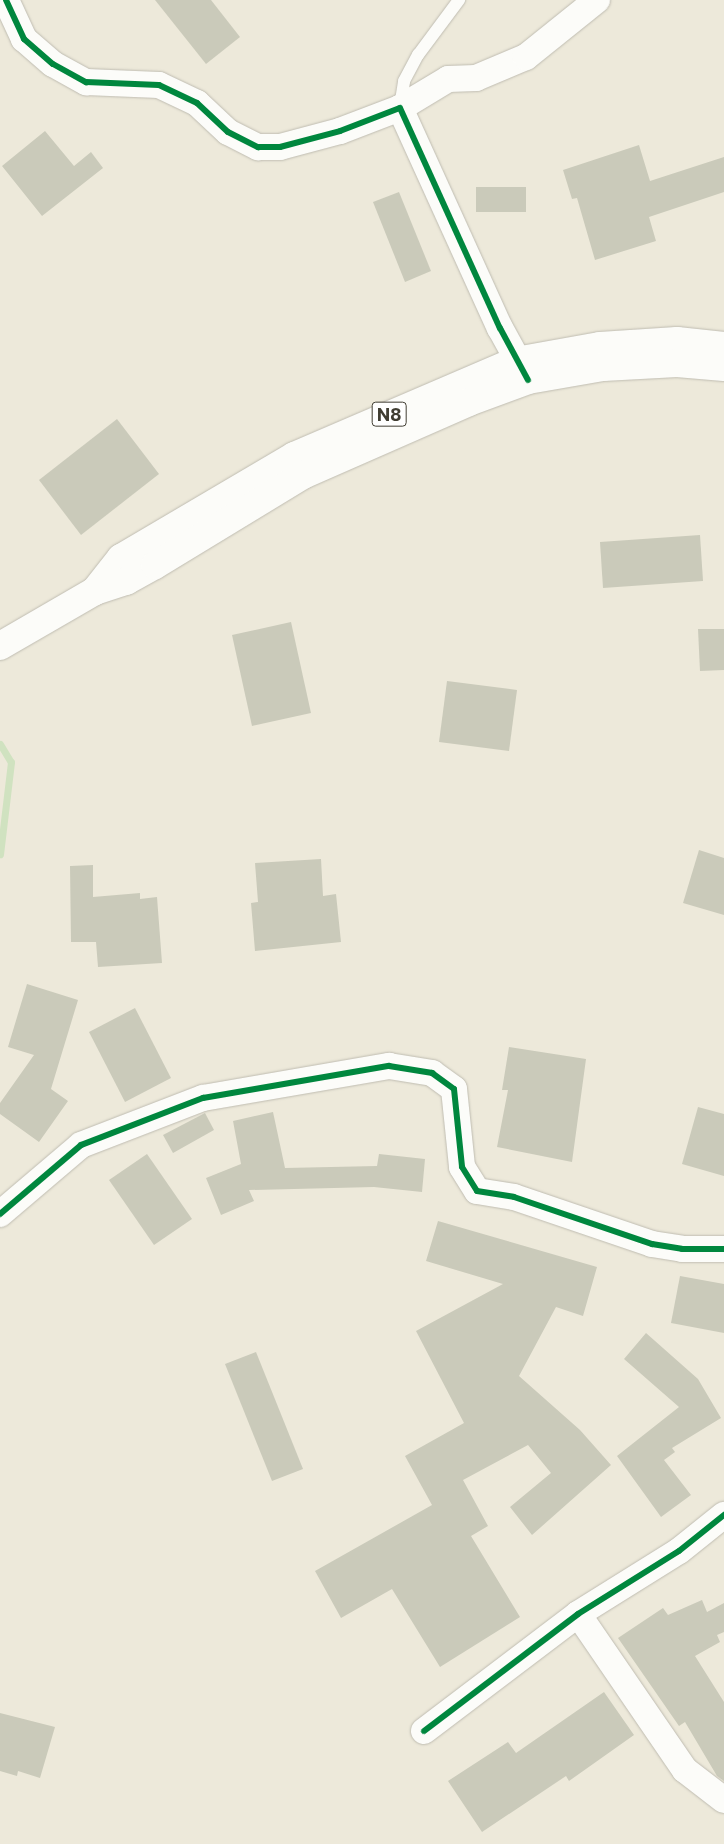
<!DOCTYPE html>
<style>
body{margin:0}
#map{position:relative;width:724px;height:1844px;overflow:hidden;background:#ede9da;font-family:Commissioner,sans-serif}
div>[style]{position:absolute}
.stream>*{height:7px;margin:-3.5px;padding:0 3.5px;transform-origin:3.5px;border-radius:3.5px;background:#d0e2c0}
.building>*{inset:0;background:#cacaba}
.roads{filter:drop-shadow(0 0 1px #bfbcb1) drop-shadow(0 0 1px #bfbcb1)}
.service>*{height:12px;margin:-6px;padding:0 6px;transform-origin:6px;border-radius:6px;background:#fcfcf9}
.minor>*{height:26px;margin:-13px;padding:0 13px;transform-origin:13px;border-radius:13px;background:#fcfcf9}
.trunk>*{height:28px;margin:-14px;padding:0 14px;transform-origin:14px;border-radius:14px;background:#fcfcf9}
.cycleway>*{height:6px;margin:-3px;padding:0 3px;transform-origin:3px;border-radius:3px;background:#00873e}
span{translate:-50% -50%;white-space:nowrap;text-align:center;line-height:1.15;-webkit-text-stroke:4px #fff;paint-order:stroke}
.shield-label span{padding:1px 4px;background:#fff;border:1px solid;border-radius:4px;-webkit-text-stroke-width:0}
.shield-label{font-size:18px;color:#403d32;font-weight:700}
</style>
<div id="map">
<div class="stream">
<i style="left:0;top:744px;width:21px;rotate:59deg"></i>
<i style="left:11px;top:762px;width:93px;rotate:96.8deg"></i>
</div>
<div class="building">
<i style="clip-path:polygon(155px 0,211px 0,240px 37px,206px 64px)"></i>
<i style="clip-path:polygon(45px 131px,74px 166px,91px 152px,103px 168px,42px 216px,2px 166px)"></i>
<i style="clip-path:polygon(639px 145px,650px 181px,724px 157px,724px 192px,649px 217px,656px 241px,595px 260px,577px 198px,572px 199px,563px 170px)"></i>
<i style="clip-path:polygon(476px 187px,526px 187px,526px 212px,476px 212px)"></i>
<i style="clip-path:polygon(399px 192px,431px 271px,405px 282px,373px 202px)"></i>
<i style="clip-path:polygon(117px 419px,159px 474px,81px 535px,39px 480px)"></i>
<i style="clip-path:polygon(700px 535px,703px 581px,603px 588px,600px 542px)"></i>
<i style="clip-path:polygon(291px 622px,311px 713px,252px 726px,232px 635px)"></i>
<i style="clip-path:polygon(698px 629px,724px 629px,724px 670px,700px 671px)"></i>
<i style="clip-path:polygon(447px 681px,517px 690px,509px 751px,439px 742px)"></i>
<i style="clip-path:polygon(699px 850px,724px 858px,724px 915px,683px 903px)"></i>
<i style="clip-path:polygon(321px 859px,323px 896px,336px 894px,341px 942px,255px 951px,251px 903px,258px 902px,255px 863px)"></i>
<i style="clip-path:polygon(93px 865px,93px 897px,140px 893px,140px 899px,157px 897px,162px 963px,98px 967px,96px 942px,71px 942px,70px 866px)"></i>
<i style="clip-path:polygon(27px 984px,78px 1000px,51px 1089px,68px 1101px,39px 1142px,0 1114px,0 1103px,34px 1055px,8px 1047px)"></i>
<i style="clip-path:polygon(135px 1008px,171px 1078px,125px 1102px,89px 1032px)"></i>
<i style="clip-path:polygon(509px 1047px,586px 1059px,572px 1162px,497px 1147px,508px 1090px,502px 1090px)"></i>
<i style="clip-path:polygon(698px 1107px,724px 1114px,724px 1176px,682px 1164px)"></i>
<i style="clip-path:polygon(273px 1112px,285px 1168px,377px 1166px,379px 1154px,425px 1159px,422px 1192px,374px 1187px,249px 1190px,254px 1201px,221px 1215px,206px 1178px,241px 1164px,233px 1121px)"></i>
<i style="clip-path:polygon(205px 1113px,214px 1130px,173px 1153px,163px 1135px)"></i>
<i style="clip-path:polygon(147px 1154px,192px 1219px,154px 1245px,109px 1180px)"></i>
<i style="clip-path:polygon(438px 1221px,597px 1267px,583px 1316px,556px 1307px,519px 1376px,580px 1430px,611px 1465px,532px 1535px,510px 1507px,551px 1473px,528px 1445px,463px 1480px,488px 1526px,471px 1536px,520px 1617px,440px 1667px,392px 1589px,341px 1618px,315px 1571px,432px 1505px,405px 1456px,464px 1423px,416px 1331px,503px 1284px,426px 1261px)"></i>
<i style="clip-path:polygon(680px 1276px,724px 1284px,724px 1333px,671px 1323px)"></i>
<i style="clip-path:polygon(646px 1333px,698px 1379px,721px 1418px,672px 1448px,675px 1452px,664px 1460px,691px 1495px,661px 1517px,617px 1456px,679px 1407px,624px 1359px)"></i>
<i style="clip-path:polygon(256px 1352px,303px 1469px,272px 1481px,225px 1364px)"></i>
<i style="clip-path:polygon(702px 1600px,707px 1612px,724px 1603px,724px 1632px,717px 1635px,720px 1642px,695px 1656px,724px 1702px,724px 1781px,717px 1776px,685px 1722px,679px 1726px,618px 1638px,663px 1608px,668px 1615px)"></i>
<i style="clip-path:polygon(604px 1692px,634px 1735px,569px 1781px,566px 1776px,482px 1832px,448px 1781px,508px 1742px,516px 1753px)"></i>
<i style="clip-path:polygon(0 1713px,55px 1727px,40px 1778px,18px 1771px,17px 1776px,0 1771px)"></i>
</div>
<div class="roads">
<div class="service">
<i style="left:400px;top:107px;width:26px;rotate:-81deg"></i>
<i style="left:404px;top:81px;width:30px;rotate:-62deg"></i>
<i style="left:418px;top:55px;width:69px;rotate:-53.3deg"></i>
</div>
<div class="minor">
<i style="left:6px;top:0;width:43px;rotate:65.2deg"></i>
<i style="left:24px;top:39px;width:38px;rotate:41deg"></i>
<i style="left:53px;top:64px;width:38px;rotate:29deg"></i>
<i style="left:86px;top:82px;width:73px;rotate:2.4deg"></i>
<i style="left:159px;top:85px;width:42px;rotate:25.3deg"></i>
<i style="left:197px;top:103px;width:42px;rotate:43.1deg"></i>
<i style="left:228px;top:132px;width:34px;rotate:27deg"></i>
<i style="left:258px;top:147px;width:22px"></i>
<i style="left:280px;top:147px;width:62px;rotate:-14.9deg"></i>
<i style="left:340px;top:131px;width:64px;rotate:-21deg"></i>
<i style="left:400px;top:108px;width:242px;rotate:65.6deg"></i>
<i style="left:500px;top:328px;width:58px;rotate:61.2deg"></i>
<i style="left:400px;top:108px;width:56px;rotate:-31.1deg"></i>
<i style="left:448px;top:79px;width:28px;rotate:-2deg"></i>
<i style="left:476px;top:78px;width:54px;rotate:-22.8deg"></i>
<i style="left:526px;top:57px;width:91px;rotate:-38.8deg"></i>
<i style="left:0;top:1214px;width:106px;rotate:-40.4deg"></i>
<i style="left:81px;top:1145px;width:131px;rotate:-21.1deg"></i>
<i style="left:203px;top:1098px;width:189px;rotate:-9.8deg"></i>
<i style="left:389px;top:1066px;width:44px;rotate:9.2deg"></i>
<i style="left:432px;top:1073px;width:27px;rotate:36deg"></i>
<i style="left:454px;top:1089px;width:78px;rotate:84.1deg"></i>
<i style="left:462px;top:1167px;width:28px;rotate:58deg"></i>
<i style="left:477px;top:1191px;width:37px;rotate:9deg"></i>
<i style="left:514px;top:1197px;width:146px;rotate:18.8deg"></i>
<i style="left:652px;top:1244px;width:30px;rotate:9deg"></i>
<i style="left:682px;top:1249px;width:42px"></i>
<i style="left:578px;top:1614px;width:189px;rotate:55.6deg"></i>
<i style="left:685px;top:1770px;width:49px;rotate:37.6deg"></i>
<i style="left:424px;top:1731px;width:193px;rotate:-37.2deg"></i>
<i style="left:578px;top:1614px;width:119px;rotate:-32deg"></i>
<i style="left:679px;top:1551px;width:58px;rotate:-38.7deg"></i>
</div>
<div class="trunk">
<i style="left:95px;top:591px;width:42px;rotate:-51.8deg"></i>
<i style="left:121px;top:558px;width:201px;rotate:-30.5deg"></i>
<i style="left:294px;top:456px;width:241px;rotate:-23.2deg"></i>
<i style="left:516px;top:361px;width:85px;rotate:-10.1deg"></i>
<i style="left:600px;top:346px;width:77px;rotate:-3.7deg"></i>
<i style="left:677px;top:341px;width:47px;rotate:6.1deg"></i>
<i style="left:0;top:646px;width:110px;rotate:-30.1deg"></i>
<i style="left:95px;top:591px;width:33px;rotate:-18deg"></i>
<i style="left:126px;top:581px;width:33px;rotate:-29deg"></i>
<i style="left:155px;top:565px;width:173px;rotate:-31.3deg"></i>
<i style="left:303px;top:475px;width:181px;rotate:-23.7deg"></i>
<i style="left:469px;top:402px;width:63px;rotate:-20.4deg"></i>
<i style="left:528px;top:380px;width:76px;rotate:-9.8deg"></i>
<i style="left:603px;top:367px;width:74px;rotate:-3.1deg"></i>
<i style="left:677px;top:363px;width:47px;rotate:4.9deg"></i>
</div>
</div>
<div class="cycleway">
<i style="left:6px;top:0;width:43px;rotate:65.2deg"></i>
<i style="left:24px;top:39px;width:38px;rotate:41deg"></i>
<i style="left:53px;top:64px;width:38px;rotate:29deg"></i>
<i style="left:86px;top:82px;width:73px;rotate:2.4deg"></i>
<i style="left:159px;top:85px;width:42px;rotate:25.3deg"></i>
<i style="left:197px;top:103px;width:42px;rotate:43.1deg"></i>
<i style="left:228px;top:132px;width:34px;rotate:27deg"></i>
<i style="left:258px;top:147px;width:22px"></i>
<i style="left:280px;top:147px;width:62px;rotate:-14.9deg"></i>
<i style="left:340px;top:131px;width:64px;rotate:-21deg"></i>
<i style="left:400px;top:108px;width:242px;rotate:65.6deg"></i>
<i style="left:500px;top:328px;width:59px;rotate:61.7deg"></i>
<i style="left:0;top:1214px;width:106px;rotate:-40.4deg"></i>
<i style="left:81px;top:1145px;width:131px;rotate:-21.1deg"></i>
<i style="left:203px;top:1098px;width:189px;rotate:-9.8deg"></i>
<i style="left:389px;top:1066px;width:44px;rotate:9.2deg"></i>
<i style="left:432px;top:1073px;width:27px;rotate:36deg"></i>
<i style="left:454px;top:1089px;width:78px;rotate:84.1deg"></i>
<i style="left:462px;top:1167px;width:28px;rotate:58deg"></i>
<i style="left:477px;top:1191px;width:37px;rotate:9deg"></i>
<i style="left:514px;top:1197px;width:146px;rotate:18.8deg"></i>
<i style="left:652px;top:1244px;width:30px;rotate:9deg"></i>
<i style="left:682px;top:1249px;width:42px"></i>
<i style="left:424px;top:1731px;width:193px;rotate:-37.2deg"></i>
<i style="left:578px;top:1614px;width:119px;rotate:-32deg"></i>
<i style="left:679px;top:1551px;width:58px;rotate:-38.7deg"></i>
</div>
<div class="shield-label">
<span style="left:389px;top:414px">N8</span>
</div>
</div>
